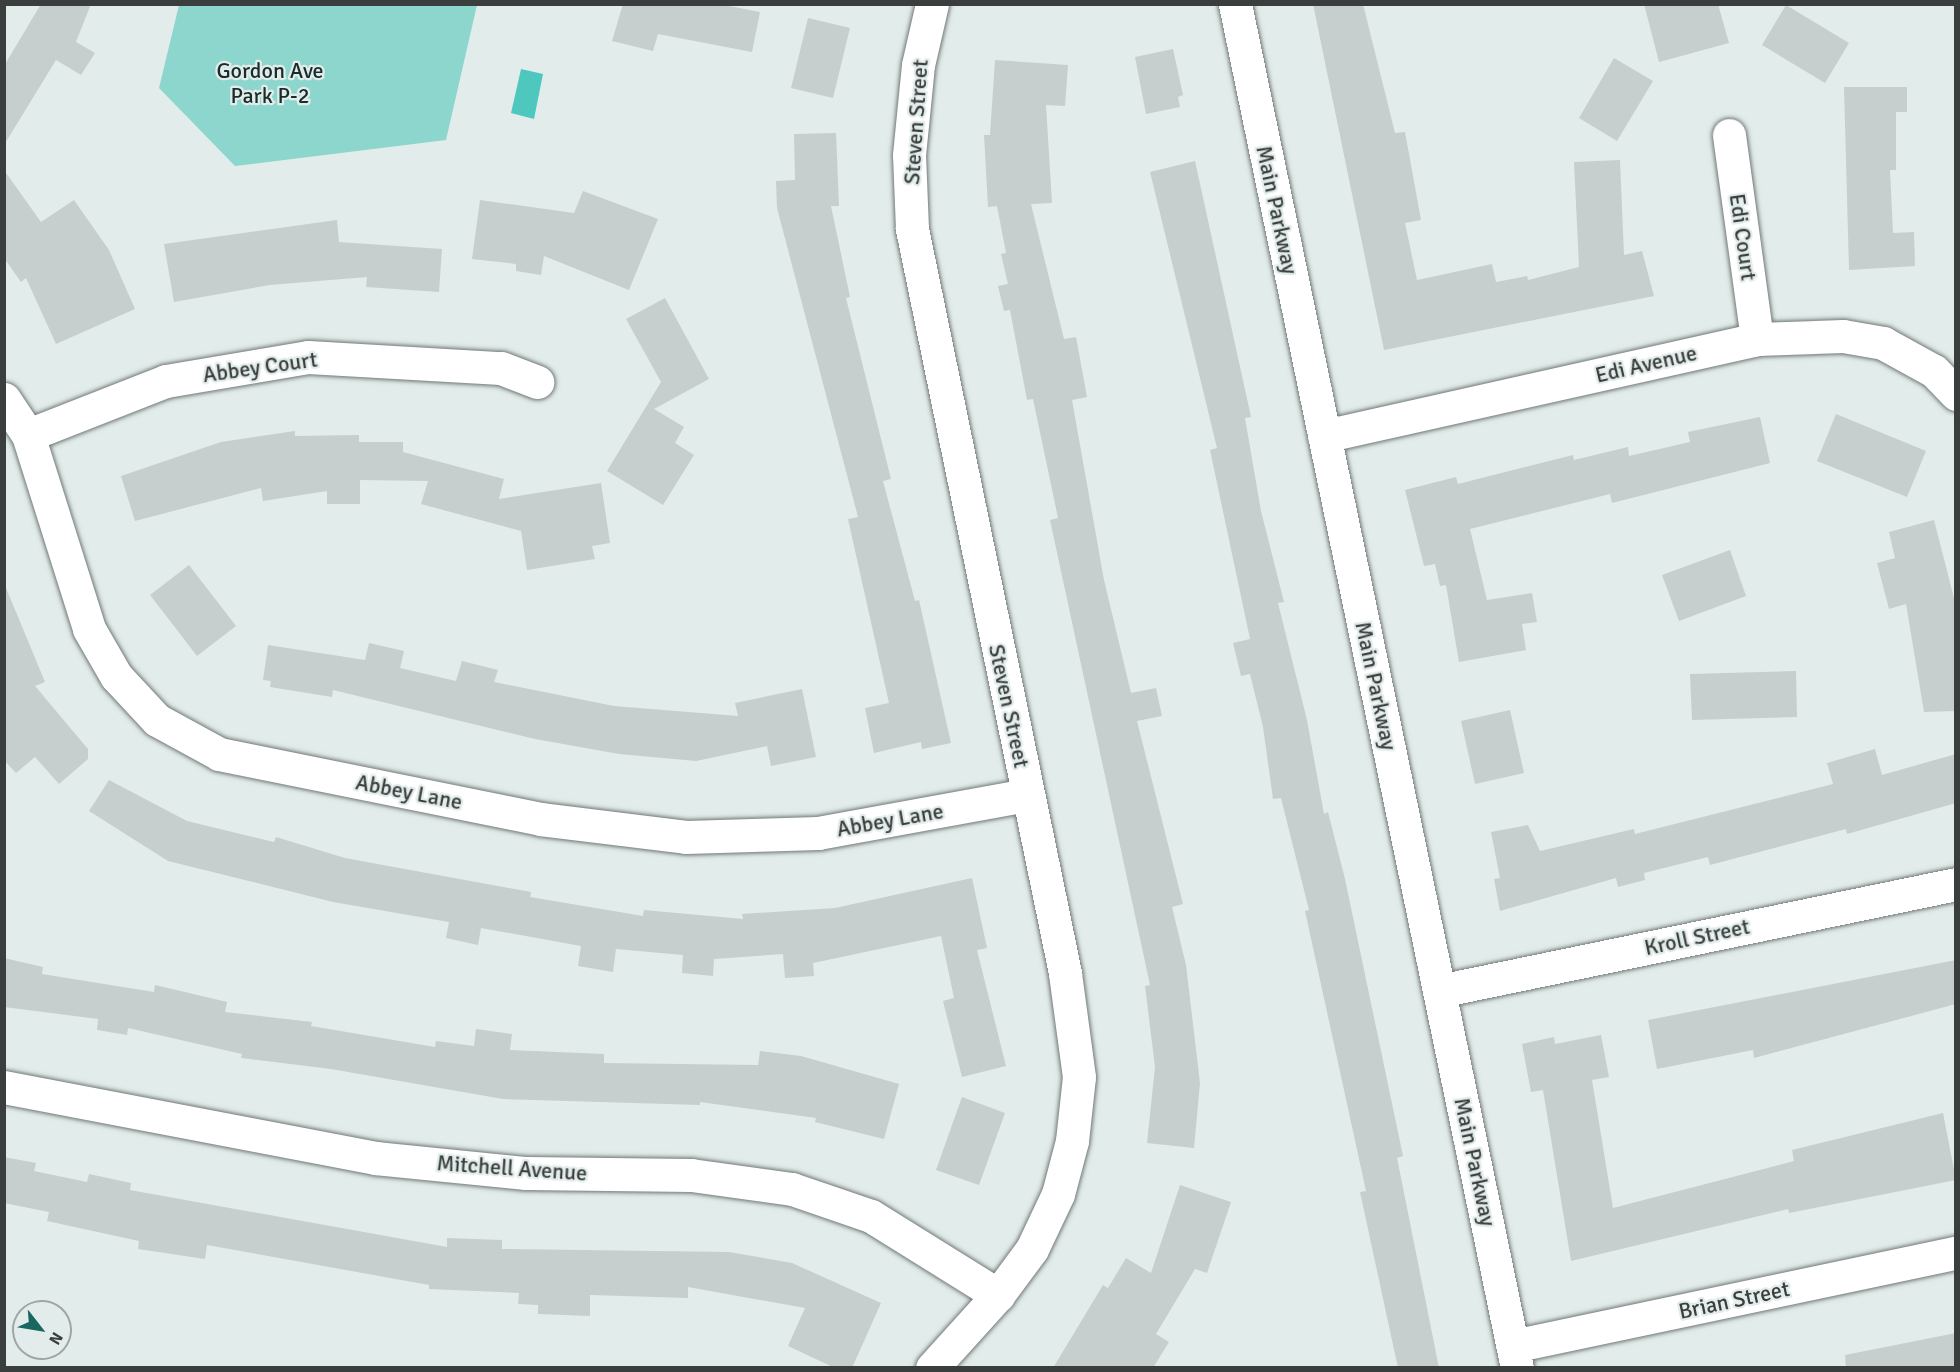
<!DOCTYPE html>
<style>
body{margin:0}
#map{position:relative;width:1960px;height:1372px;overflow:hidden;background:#e2ecea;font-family:Signika,sans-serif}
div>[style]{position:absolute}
.green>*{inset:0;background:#8dd6ce}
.water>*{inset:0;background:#4ec8bf}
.building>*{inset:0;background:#c6cfce}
.roads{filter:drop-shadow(0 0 2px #717978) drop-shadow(0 0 2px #717978)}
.minor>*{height:33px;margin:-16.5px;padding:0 16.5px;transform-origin:16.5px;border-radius:16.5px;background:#fff}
span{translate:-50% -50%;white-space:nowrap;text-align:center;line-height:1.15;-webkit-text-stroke:4.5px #e2ecea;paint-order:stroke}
.park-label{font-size:22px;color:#182d2b}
.street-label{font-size:22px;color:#3a3e3d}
.frame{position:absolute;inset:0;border:6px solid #3a3e3d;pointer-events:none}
.north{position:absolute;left:12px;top:1300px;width:60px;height:60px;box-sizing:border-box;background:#e2ecea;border:2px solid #9fa6a5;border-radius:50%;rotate:121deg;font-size:16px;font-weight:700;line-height:24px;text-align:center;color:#3a3e3d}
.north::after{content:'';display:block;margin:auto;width:21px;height:27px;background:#1a6661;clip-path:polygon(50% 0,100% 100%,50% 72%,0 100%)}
</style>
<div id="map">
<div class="green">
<i style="clip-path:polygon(179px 5px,477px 5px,446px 140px,235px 166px,159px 88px)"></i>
</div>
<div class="water">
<i style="clip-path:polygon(521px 69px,543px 74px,534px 119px,511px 113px)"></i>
</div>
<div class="building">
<i style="clip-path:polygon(41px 4px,91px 4px,76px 42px,95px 53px,81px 75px,56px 60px,4px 145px,4px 66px)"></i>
<i style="clip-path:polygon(623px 4px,719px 4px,760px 12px,752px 52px,658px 34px,653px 51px,612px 41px)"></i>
<i style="clip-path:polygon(1313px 4px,1363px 4px,1395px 133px,1405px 132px,1421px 220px,1405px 223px,1417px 280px,1492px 264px,1496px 282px,1527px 276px,1528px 280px,1579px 267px,1574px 162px,1620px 160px,1624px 255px,1642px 251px,1654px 296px,1384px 350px)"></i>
<i style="clip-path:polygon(1644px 4px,1718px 4px,1729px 43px,1659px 62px)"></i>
<i style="clip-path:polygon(1786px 5px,1849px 43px,1825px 83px,1762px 45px)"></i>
<i style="clip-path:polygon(808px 18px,850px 28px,833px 98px,791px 88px)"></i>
<i style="clip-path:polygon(1173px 49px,1183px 95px,1178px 97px,1180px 107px,1146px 114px,1135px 57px)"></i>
<i style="clip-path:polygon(1614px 58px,1653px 81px,1617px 141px,1579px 118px)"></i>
<i style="clip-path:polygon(995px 60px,1068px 65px,1065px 106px,1046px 105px,1052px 203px,1031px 204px,1064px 339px,1076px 337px,1087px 397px,1072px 400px,1104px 580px,1131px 693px,1156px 688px,1162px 716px,1137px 721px,1183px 904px,1172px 907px,1186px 965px,1200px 1083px,1194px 1148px,1147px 1143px,1155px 1067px,1145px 986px,1150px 985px,1050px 520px,1058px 518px,1033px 399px,1027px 400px,1010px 310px,1004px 311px,998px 286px,1008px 284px,1001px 254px,1006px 253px,997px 206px,988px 207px,984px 135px,990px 135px)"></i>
<i style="clip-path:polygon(1844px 87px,1907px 87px,1907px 112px,1896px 112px,1896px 170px,1890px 170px,1893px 233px,1914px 232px,1915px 266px,1849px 270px)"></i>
<i style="clip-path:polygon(836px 133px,839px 206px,831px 206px,850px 297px,846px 298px,891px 479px,883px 481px,915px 601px,919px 600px,951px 743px,922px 749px,921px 742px,874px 753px,865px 708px,889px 703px,848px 519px,858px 517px,777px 208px,776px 181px,795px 180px,794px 134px)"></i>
<i style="clip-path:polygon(1195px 161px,1251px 417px,1245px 418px,1261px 511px,1284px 602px,1278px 603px,1307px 720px,1324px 814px,1328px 812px,1345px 879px,1403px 1156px,1397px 1158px,1439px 1368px,1398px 1368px,1360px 1192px,1366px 1191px,1305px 911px,1309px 910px,1281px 798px,1273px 799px,1263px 727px,1250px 674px,1241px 676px,1233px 643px,1250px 639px,1210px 450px,1217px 448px,1150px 172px)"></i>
<i style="clip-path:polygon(4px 170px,41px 222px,74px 200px,109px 250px,135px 309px,56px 344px,26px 278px,21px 282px,4px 258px)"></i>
<i style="clip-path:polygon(583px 191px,658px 219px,629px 290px,544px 256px,541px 275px,516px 271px,516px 264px,472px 259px,480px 200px,574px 213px)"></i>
<i style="clip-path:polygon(337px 220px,339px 242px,442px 249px,439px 292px,366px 287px,367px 277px,270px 285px,174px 302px,164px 244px)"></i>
<i style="clip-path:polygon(665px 298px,709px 379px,654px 409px,684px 427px,675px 443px,694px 455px,663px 505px,607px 471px,661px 382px,626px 319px)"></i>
<i style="clip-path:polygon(1836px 414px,1926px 451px,1907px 497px,1817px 461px)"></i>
<i style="clip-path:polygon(1760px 417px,1770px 463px,1612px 503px,1610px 494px,1470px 529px,1487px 600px,1532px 593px,1537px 622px,1522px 624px,1526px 650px,1459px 662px,1446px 585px,1440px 586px,1435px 564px,1424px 566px,1405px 490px,1456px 477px,1458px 484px,1573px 455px,1574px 460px,1628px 447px,1629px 456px,1690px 442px,1688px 432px)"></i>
<i style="clip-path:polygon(295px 431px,295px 436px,359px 435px,359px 442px,403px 442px,403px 452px,504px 479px,499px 499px,601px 483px,610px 543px,592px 546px,595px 559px,527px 570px,521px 531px,421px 504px,428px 481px,360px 480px,360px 504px,327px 504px,327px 491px,263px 501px,261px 488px,135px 521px,121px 476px,221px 442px)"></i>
<i style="clip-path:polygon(1934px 520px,1956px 606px,1956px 711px,1924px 712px,1906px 604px,1889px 609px,1877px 563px,1895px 558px,1889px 532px)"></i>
<i style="clip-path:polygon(1730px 550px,1746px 596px,1679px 621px,1662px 575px)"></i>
<i style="clip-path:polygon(189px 565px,236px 626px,197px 656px,150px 595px)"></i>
<i style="clip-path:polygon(4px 583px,45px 682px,35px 686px,88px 749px,88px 759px,59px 784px,35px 757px,16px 773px,4px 760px)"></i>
<i style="clip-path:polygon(369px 643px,404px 651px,400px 668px,456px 681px,462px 661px,498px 670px,494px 682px,614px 706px,738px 716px,735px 703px,802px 689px,816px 757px,771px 766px,767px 746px,696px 761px,619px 754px,535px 739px,333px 690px,332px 697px,270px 687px,271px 681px,263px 680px,268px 645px,365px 660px)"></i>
<i style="clip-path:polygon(1796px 671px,1797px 717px,1692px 720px,1690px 674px)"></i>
<i style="clip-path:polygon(1510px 710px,1524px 773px,1475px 784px,1461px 721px)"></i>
<i style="clip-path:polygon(1875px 749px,1882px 775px,1956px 754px,1956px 803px,1847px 834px,1846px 829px,1710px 865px,1708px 857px,1644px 873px,1645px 880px,1618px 887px,1616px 878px,1500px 911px,1494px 879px,1500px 878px,1491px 832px,1528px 825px,1540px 851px,1634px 829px,1635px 834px,1833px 784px,1827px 763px)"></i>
<i style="clip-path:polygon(109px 780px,187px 821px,274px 842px,276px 837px,345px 858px,531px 892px,530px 897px,643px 916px,644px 910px,743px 919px,742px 914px,835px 908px,972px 878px,987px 948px,977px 950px,1006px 1066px,962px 1077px,943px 1001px,954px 998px,941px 936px,813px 963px,814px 976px,785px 978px,783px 954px,714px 959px,713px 976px,682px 973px,683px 955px,616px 949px,613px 972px,578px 966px,581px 946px,481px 928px,478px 945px,446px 938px,449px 922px,333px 902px,168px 861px,89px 811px)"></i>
<i style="clip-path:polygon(4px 958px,43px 967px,42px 974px,154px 992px,155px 985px,227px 1002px,225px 1012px,312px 1022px,311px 1026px,435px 1047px,436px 1041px,474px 1046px,476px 1029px,512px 1034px,510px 1050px,604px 1054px,604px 1063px,758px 1065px,760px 1051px,801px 1056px,899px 1084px,884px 1139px,815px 1122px,816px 1118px,700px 1102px,700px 1105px,503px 1099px,331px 1069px,241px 1058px,242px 1054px,128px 1028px,127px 1035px,97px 1030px,98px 1019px,4px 1007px)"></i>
<i style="clip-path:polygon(1956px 960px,1956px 1004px,1754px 1058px,1753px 1050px,1657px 1069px,1648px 1020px)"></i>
<i style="clip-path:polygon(1601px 1035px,1609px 1077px,1592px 1080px,1613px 1208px,1794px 1161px,1792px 1150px,1943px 1113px,1956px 1180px,1789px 1213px,1788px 1209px,1571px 1261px,1543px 1090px,1531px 1092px,1522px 1044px,1554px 1037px,1555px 1044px)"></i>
<i style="clip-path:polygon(962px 1097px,1005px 1113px,979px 1185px,936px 1170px)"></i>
<i style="clip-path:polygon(4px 1157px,36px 1163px,34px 1171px,87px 1182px,89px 1174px,131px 1183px,130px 1190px,447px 1247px,447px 1238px,502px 1240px,502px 1249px,729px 1252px,792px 1263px,881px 1303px,852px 1368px,835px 1368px,788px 1346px,805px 1308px,688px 1287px,688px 1298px,590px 1295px,590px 1316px,538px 1314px,538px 1305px,518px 1304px,519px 1293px,429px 1289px,429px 1285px,207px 1245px,205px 1259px,138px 1249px,139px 1241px,47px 1221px,49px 1212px,4px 1203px)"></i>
<i style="clip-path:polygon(1180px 1185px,1231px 1202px,1207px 1273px,1195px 1269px,1156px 1334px,1169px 1342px,1153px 1368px,1053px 1368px,1103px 1285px,1108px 1288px,1126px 1258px,1151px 1273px)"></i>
<i style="clip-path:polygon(1956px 1333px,1956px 1368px,1846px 1368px,1845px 1355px)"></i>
</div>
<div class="roads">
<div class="minor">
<i style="left:1235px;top:4px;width:1393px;rotate:78.32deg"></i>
<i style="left:1729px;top:135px;width:206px;rotate:82.2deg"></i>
<i style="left:4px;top:399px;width:43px;rotate:56.3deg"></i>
<i style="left:28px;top:435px;width:203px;rotate:72.5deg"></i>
<i style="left:89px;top:629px;width:54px;rotate:60.1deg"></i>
<i style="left:116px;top:676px;width:60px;rotate:47deg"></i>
<i style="left:157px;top:720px;width:71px;rotate:28.7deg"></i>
<i style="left:219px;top:754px;width:328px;rotate:11.4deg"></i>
<i style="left:540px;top:819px;width:147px;rotate:7deg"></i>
<i style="left:686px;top:837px;width:132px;rotate:-1.7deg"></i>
<i style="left:818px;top:833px;width:212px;rotate:-10.3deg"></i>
<i style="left:28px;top:435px;width:148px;rotate:-21.4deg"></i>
<i style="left:166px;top:381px;width:144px;rotate:-9.6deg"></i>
<i style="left:308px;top:357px;width:193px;rotate:3.3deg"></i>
<i style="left:501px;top:368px;width:39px;rotate:21deg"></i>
<i style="left:1324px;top:436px;width:444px;rotate:-12.6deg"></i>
<i style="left:1757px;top:339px;width:86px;rotate:-2deg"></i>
<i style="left:1843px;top:336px;width:41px;rotate:9.9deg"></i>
<i style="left:1883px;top:343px;width:58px;rotate:28.8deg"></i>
<i style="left:1934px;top:371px;width:32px;rotate:46deg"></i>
<i style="left:1439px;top:991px;width:528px;rotate:-11.69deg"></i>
<i style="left:4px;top:1087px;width:378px;rotate:10.8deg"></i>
<i style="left:375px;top:1158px;width:152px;rotate:5.7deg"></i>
<i style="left:526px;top:1173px;width:165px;rotate:0.7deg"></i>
<i style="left:691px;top:1175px;width:102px;rotate:7.9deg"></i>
<i style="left:792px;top:1189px;width:83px;rotate:18.9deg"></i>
<i style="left:871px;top:1216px;width:150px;rotate:31.9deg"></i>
<i style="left:1513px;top:1346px;width:453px;rotate:-11.9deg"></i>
<i style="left:932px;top:1368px;width:98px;rotate:-47.9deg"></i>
<i style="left:998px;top:1295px;width:57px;rotate:-53.5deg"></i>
<i style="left:1032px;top:1249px;width:61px;rotate:-64.7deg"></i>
<i style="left:1058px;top:1194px;width:55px;rotate:-75.2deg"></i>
<i style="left:1072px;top:1141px;width:64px;rotate:-83.8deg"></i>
<i style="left:1079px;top:1077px;width:105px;rotate:-97.7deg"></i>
<i style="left:1065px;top:973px;width:760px;rotate:-101.62deg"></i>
<i style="left:912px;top:229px;width:74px;rotate:-92.3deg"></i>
<i style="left:909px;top:155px;width:90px;rotate:-84.3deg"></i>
<i style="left:918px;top:65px;width:63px;rotate:-77.1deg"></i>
</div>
</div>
<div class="park-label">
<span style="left:270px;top:83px">Gordon Ave<br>Park P-2</span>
</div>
<div class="street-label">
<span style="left:916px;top:122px;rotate:-86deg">Steven Street</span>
<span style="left:1277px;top:210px;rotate:78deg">Main Parkway</span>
<span style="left:1743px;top:237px;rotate:82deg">Edi Court</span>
<span style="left:1646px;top:364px;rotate:-13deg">Edi Avenue</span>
<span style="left:260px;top:367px;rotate:-8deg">Abbey Court</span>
<span style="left:1376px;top:686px;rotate:78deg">Main Parkway</span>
<span style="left:1009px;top:706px;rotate:78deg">Steven Street</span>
<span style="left:409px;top:792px;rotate:11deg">Abbey Lane</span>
<span style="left:890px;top:820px;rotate:-10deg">Abbey Lane</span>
<span style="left:1697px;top:937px;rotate:-12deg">Kroll Street</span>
<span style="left:1475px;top:1162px;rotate:78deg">Main Parkway</span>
<span style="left:512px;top:1168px;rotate:4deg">Mitchell Avenue</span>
<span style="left:1734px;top:1300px;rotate:-12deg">Brian Street</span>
</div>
<div class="frame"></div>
<div class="north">N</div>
</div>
